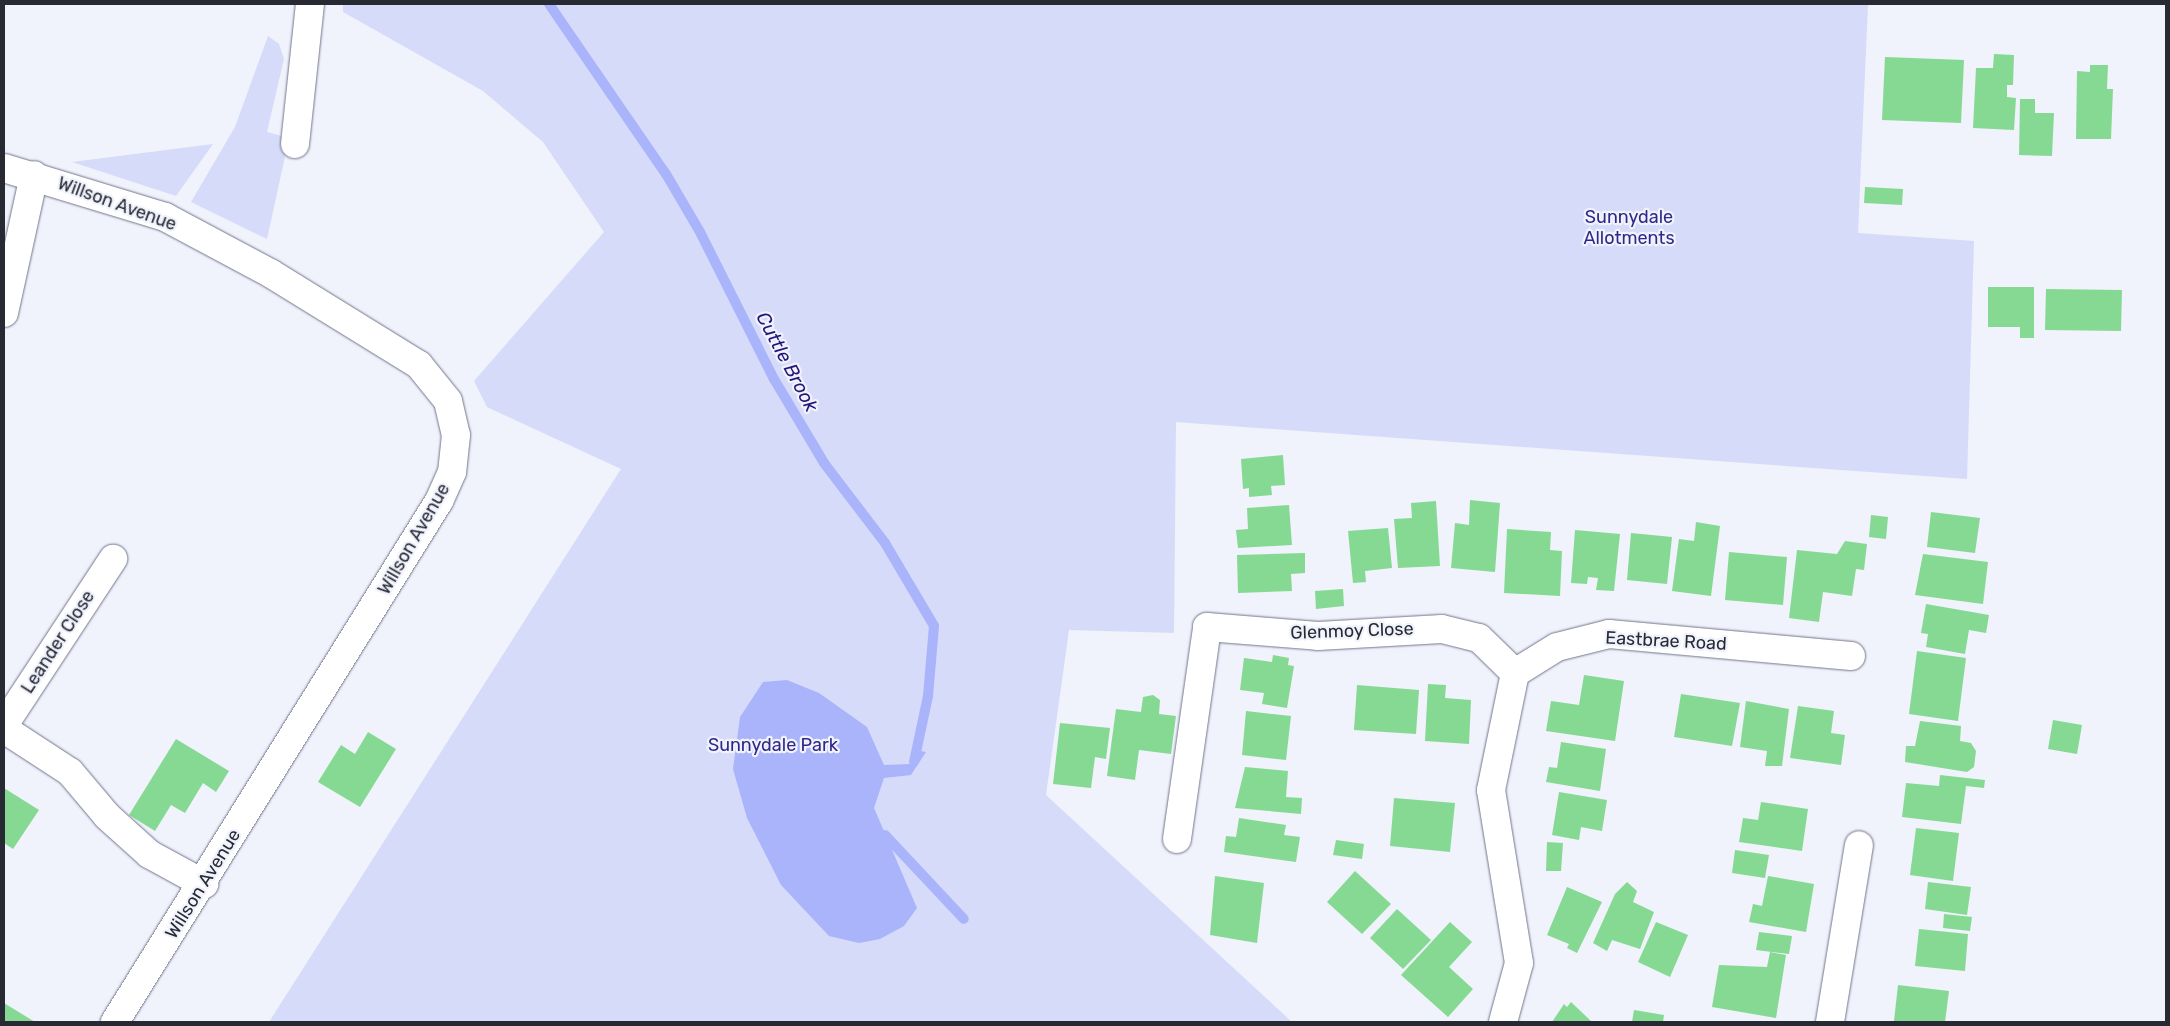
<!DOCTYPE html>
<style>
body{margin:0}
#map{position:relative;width:2170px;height:1026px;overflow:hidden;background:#f0f2fc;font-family:Rubik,sans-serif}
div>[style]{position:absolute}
.green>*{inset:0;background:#d6dbf9}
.water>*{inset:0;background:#aab4fb}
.stream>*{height:10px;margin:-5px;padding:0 5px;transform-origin:5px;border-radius:5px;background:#aab4fb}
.building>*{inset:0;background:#86d992}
.roads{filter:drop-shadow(0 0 1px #71758a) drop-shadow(0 0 1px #71758a)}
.street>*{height:28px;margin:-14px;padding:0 14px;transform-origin:14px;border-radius:14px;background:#fff}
span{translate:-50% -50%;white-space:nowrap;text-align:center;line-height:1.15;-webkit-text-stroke:4.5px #f0f2fc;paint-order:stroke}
.street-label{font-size:18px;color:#282a33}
.park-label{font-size:18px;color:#2f288b}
.water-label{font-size:19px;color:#24157a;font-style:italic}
.frame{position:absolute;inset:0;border:5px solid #282a33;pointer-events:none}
</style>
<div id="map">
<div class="green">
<i style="clip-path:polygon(343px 4px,1868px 4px,1858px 233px,1974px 241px,1967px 479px,1176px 422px,1174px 633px,1069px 630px,1046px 795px,1292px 1022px,269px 1022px,621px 469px,487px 407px,474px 381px,604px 232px,543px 142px,483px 91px,343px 12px)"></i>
<i style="clip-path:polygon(268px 36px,279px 44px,284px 59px,267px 132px,289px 138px,267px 239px,191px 202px,235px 127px)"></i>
<i style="clip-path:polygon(213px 144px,176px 196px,72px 162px)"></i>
</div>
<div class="water">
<i style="clip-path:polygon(787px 680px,819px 693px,867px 727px,884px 765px,910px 764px,914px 750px,926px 752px,911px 775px,884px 778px,874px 808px,917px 908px,904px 926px,880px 939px,859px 943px,829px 936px,781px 885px,747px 818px,733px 769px,740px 717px,763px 682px)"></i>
</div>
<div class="stream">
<i style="left:549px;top:4px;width:206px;rotate:55.5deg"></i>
<i style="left:666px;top:174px;width:67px;rotate:59.6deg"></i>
<i style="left:700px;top:232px;width:165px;rotate:63.3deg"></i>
<i style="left:774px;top:379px;width:98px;rotate:59.2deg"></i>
<i style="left:824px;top:463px;width:101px;rotate:52.7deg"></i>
<i style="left:885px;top:543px;width:96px;rotate:59.4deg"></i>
<i style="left:934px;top:626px;width:70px;rotate:94.9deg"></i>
<i style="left:928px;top:696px;width:67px;rotate:102deg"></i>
<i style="left:885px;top:835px;width:115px;rotate:46.8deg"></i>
</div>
<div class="building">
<i style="clip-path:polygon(1994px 54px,2014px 55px,2013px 85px,2007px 85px,2007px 97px,2016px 98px,2014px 130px,1973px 128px,1976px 68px,1993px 68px)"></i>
<i style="clip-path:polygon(1885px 57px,1964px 60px,1961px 123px,1882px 120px)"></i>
<i style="clip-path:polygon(2090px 65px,2108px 65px,2107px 89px,2113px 89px,2111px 139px,2076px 139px,2077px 71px,2090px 72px)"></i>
<i style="clip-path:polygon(2020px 99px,2035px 99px,2035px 113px,2054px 113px,2052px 156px,2019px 155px)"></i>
<i style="clip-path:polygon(1865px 187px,1903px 189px,1902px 205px,1864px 203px)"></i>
<i style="clip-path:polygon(1988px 287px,2034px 287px,2034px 338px,2020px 338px,2020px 327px,1988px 327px)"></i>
<i style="clip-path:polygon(2046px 289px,2122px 290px,2121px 331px,2045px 330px)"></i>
<i style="clip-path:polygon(1283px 455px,1285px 485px,1271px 486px,1272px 495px,1249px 497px,1249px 488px,1243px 489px,1241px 459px)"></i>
<i style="clip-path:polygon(1470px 500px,1500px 503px,1495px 572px,1451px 568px,1455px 523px,1469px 525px)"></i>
<i style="clip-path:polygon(1436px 501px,1440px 566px,1398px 568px,1394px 519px,1412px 518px,1411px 503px)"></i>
<i style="clip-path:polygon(1289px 505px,1292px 545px,1238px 548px,1236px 530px,1248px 529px,1247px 508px)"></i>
<i style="clip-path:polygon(1931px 512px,1980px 518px,1975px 553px,1927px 547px)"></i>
<i style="clip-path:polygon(1871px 515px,1888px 517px,1886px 539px,1869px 537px)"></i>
<i style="clip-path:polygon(1696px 522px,1720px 526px,1711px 596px,1672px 591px,1679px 539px,1694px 541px)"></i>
<i style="clip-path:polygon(1388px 528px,1392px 568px,1365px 571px,1366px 582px,1353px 583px,1348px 531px)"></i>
<i style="clip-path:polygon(1507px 529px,1551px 532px,1550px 550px,1562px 551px,1560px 596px,1504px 593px)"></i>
<i style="clip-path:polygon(1575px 530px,1620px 534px,1614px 591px,1596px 590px,1598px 578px,1588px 577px,1587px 584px,1571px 583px)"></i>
<i style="clip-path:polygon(1631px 533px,1672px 537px,1667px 584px,1627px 580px)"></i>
<i style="clip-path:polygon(1845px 541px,1867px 544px,1864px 570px,1856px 569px,1852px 596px,1823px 592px,1819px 622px,1789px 618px,1797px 550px,1837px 554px)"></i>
<i style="clip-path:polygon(1729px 552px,1787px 557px,1783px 605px,1725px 600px)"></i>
<i style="clip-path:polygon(1305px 553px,1305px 573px,1291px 574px,1292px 591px,1238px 593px,1237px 555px)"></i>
<i style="clip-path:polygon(1923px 554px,1988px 562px,1983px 604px,1915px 595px)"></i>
<i style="clip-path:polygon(1343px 589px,1344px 606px,1316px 609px,1315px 591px)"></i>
<i style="clip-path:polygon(1926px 604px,1989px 615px,1986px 633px,1969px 630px,1965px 654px,1926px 647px,1928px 634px,1921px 633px)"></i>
<i style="clip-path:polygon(1917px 651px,1966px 658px,1958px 721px,1909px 714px)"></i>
<i style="clip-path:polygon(1273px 655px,1289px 658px,1288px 665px,1294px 666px,1287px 708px,1262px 704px,1264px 693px,1240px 690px,1244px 658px,1272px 662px)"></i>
<i style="clip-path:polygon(1584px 675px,1624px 681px,1615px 741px,1546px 731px,1551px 701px,1579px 705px)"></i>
<i style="clip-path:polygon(1428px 684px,1446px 685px,1445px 698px,1471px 700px,1469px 744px,1425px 741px)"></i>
<i style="clip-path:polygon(1357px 685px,1419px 690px,1416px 734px,1354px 730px)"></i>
<i style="clip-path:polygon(1681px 694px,1740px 703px,1732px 746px,1674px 737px)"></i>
<i style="clip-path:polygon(1153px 695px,1160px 700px,1159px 714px,1176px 716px,1171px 754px,1139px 750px,1135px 780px,1107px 776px,1116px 709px,1141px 712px,1143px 697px)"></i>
<i style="clip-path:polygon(1746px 701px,1789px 709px,1782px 766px,1765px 766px,1767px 751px,1740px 747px)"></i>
<i style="clip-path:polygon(1798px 706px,1834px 711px,1831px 733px,1845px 735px,1841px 765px,1790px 758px)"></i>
<i style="clip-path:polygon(1246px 711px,1291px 716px,1286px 760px,1242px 755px)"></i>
<i style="clip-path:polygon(2053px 720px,2082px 725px,2077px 754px,2048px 749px)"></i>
<i style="clip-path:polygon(1920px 721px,1961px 726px,1960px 741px,1971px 743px,1976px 751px,1974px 767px,1967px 772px,1905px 762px,1906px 746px,1915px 746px)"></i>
<i style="clip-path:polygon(1060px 723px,1110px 728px,1106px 759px,1095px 757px,1091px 788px,1053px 784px)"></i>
<i style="clip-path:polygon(368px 732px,396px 749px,360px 807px,318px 782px,341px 745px,355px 754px)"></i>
<i style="clip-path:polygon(176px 739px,229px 771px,216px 792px,203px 783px,185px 813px,171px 805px,155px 831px,129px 815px)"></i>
<i style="clip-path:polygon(1561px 742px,1606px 749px,1600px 791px,1546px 782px,1549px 767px,1557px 768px)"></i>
<i style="clip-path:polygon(1245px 767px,1288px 771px,1286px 797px,1302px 798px,1301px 814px,1235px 808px)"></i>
<i style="clip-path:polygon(1940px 775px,1985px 780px,1984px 788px,1966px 786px,1961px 824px,1902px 817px,1906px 783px,1939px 786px)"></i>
<i style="clip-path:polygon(4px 788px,39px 810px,13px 849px,4px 843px)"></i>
<i style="clip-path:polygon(1559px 792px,1607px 800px,1602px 831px,1581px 827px,1579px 840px,1552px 835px)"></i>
<i style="clip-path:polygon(1394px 798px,1455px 803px,1450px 852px,1390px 846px)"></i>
<i style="clip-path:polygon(1761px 802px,1808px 809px,1802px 851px,1739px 842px,1743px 818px,1758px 820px)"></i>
<i style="clip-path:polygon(1239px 818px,1286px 825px,1284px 835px,1300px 837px,1296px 862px,1224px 852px,1226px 836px,1236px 837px)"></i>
<i style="clip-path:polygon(1916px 828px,1959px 833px,1953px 881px,1910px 875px)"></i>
<i style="clip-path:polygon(1336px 840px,1364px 844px,1362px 859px,1333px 855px)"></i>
<i style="clip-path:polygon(1547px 842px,1563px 843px,1561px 871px,1546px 871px)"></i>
<i style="clip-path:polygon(1735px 850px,1769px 855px,1765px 878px,1732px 873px)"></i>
<i style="clip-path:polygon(1355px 871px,1391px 904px,1362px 934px,1327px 902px)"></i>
<i style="clip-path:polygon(1215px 876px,1264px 883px,1257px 943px,1210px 935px)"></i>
<i style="clip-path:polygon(1768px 876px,1814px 884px,1806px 932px,1749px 922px,1753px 904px,1762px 906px)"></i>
<i style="clip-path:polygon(1627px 882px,1637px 891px,1633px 902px,1654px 912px,1640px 949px,1612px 940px,1607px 951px,1593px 943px,1615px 894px)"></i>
<i style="clip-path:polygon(1928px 882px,1971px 887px,1967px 915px,1925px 909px)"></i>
<i style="clip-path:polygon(1567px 887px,1602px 902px,1577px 953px,1567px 948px,1569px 944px,1547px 935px)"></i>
<i style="clip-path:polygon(1397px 909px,1431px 940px,1403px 969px,1370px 938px)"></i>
<i style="clip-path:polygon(1944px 914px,1972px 917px,1970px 931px,1943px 928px)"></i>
<i style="clip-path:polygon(1450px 922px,1472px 942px,1449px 967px,1473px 989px,1448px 1017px,1401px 975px)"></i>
<i style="clip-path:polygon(1656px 922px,1688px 935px,1670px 977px,1638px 962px)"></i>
<i style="clip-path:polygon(1919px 929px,1968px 934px,1965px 971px,1915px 966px)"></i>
<i style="clip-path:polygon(1759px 932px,1792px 936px,1789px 954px,1756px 950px)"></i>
<i style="clip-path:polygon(1770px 952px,1786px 955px,1776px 1018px,1712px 1007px,1719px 965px,1767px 967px)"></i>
<i style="clip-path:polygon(1898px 985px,1949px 991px,1945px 1022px,1894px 1021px)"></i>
<i style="clip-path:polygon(1571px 1002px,1592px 1022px,1552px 1022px,1564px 1004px,1567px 1007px)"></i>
<i style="clip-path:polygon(4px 1003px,35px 1022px,4px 1022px)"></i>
<i style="clip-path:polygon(1634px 1010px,1664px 1015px,1663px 1022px,1632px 1022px)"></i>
</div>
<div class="roads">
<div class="street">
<i style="left:295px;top:144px;width:141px;rotate:-83.9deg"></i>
<i style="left:4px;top:168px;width:168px;rotate:16.9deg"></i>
<i style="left:165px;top:217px;width:119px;rotate:28.1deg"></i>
<i style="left:270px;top:273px;width:175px;rotate:31.7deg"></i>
<i style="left:419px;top:365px;width:46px;rotate:51.1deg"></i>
<i style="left:448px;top:401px;width:35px;rotate:77deg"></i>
<i style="left:456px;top:435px;width:37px;rotate:96deg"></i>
<i style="left:452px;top:472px;width:32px;rotate:114deg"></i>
<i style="left:439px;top:501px;width:614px;rotate:121.88deg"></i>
<i style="left:4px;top:313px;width:141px;rotate:-77.7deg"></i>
<i style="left:4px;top:725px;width:199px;rotate:-56.7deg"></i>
<i style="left:4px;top:729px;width:79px;rotate:33.1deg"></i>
<i style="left:70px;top:772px;width:57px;rotate:49.9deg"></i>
<i style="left:107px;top:816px;width:57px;rotate:42.1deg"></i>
<i style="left:149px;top:854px;width:63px;rotate:28.6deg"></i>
<i style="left:1177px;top:839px;width:214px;rotate:-81.9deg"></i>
<i style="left:1207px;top:627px;width:111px;rotate:4.6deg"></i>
<i style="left:1318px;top:636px;width:124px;rotate:-3.2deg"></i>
<i style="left:1442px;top:629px;width:38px;rotate:14deg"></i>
<i style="left:1479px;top:638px;width:50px;rotate:44.2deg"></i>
<i style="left:1503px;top:1022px;width:61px;rotate:-74.8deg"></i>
<i style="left:1519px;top:963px;width:175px;rotate:-99.2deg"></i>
<i style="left:1491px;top:790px;width:119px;rotate:-78.4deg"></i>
<i style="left:1515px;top:673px;width:49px;rotate:-31.8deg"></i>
<i style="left:1557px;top:647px;width:54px;rotate:-14deg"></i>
<i style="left:1609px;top:634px;width:243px;rotate:5.2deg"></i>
<i style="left:1830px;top:1022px;width:179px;rotate:-80.7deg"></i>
</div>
</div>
<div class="street-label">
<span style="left:117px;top:204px;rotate:20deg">Willson Avenue</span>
<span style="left:414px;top:539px;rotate:-60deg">Willson Avenue</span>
<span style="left:1352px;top:631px;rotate:-2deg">Glenmoy Close</span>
<span style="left:1666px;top:641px;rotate:3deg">Eastbrae Road</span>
<span style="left:58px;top:642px;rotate:-57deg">Leander Close</span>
<span style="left:203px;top:884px;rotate:-58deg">Willson Avenue</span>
</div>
<div class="park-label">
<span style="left:1629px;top:228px">Sunnydale<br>Allotments</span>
<span style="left:773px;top:745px">Sunnydale Park</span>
</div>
<div class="water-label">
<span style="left:787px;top:362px;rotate:62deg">Cuttle Brook</span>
</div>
<div class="frame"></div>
</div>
